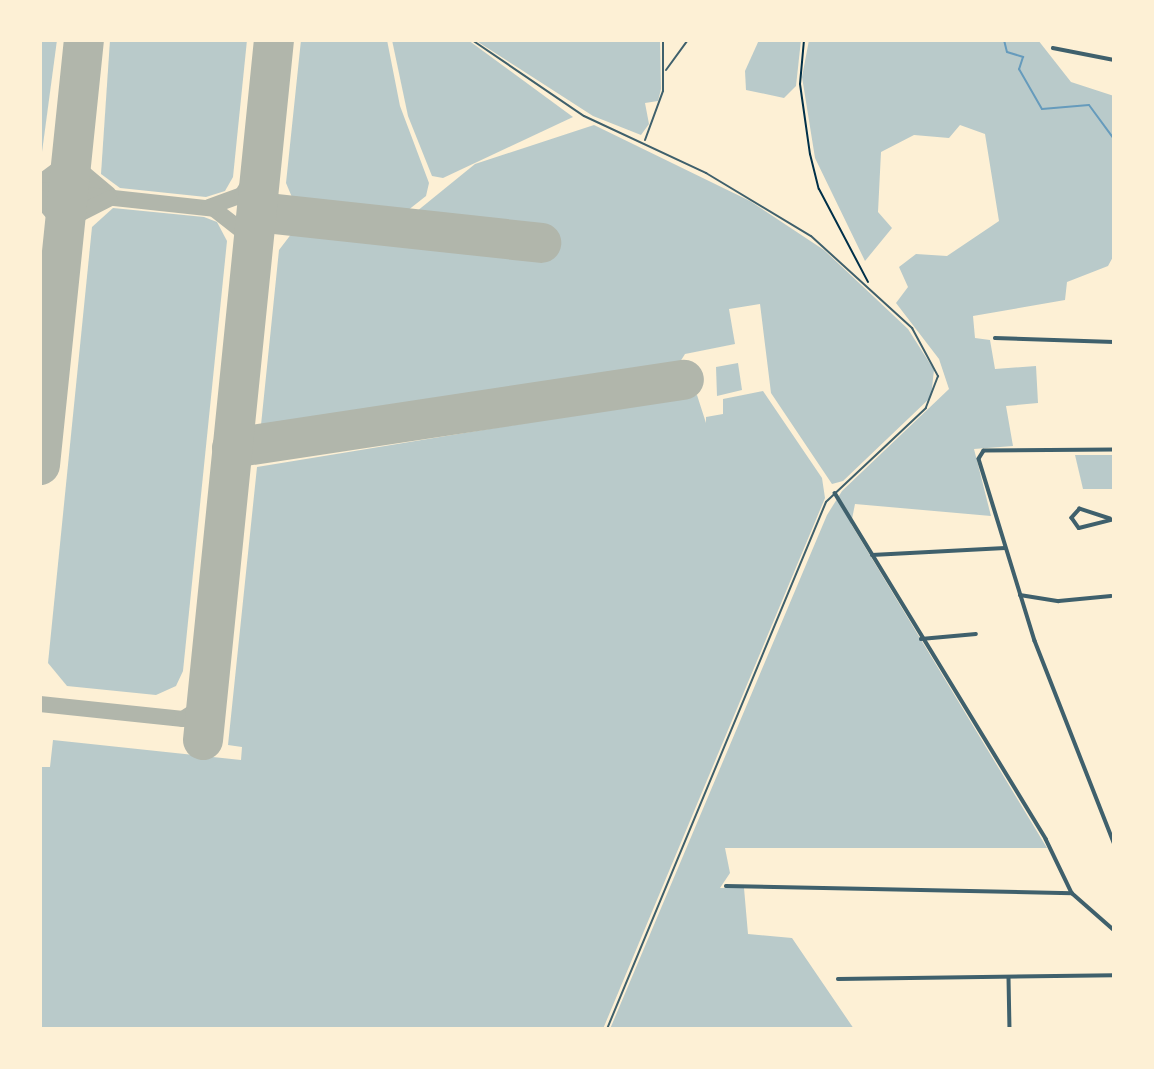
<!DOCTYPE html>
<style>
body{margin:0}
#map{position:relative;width:1154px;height:1069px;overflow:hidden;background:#fdf0d5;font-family:"Fira Sans Condensed",sans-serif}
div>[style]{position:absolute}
.green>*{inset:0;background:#b9caca}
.stream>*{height:2px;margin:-1px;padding:0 1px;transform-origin:1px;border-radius:1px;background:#669bbc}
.taxiway>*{height:16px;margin:-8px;padding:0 8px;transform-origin:8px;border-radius:8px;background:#b1b6ab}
.runway>*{height:40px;margin:-20px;padding:0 20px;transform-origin:20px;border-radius:20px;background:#b1b6ab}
.path>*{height:2px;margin:-1px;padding:0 1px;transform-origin:1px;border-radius:1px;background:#003049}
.service>*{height:2px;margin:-1px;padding:0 1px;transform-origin:1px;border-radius:1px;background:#3f606c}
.minor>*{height:3.5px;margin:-1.75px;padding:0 1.75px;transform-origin:1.75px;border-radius:1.75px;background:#3f606c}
span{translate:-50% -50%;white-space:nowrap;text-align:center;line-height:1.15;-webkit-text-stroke:5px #fdf0d5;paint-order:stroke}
.frame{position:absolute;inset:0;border:42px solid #fdf0d5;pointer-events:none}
</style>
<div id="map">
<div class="green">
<i style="clip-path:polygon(40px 40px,57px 40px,40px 167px)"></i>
<i style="clip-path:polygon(110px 40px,247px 40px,233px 177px,225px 191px,206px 197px,120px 188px,101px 174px)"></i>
<i style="clip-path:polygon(301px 40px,387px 40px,400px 106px,429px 183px,426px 196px,407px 211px,393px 218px,294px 202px,286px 183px)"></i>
<i style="clip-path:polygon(392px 40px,468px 40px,573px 117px,443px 178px,432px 176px,408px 116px)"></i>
<i style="clip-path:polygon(475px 40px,660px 40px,661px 89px,658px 101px,645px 103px,649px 124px,641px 135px,593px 116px)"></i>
<i style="clip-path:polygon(759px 40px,801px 40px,796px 86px,784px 98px,746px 90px,745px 71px)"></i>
<i style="clip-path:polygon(809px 40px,1038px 40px,1071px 82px,1114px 96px,1114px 255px,1108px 266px,1067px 282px,1065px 300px,973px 316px,975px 338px,990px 340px,995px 369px,1036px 366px,1038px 403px,1006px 406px,1013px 446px,974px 449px,991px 516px,855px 504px,851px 524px,1047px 848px,725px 848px,730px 873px,720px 888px,744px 888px,748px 934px,792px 938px,854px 1029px,610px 1029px,827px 515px,842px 491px,949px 389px,939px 359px,896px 303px,908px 287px,899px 267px,916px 254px,947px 256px,999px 221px,985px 134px,960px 125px,949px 138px,914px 135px,881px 152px,878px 212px,892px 228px,865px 261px,815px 158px,802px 77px)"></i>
<i style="clip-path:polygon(594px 125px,750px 201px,824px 250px,908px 329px,934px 370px,931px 397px,843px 481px,832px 484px,771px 393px,760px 304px,729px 309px,735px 344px,685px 354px,680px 362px,261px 425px,279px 250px,292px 233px,310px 228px,540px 252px,542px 234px,411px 216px,475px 164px)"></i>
<i style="clip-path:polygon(113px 208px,204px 217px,217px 222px,227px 241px,183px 671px,176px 686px,156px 695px,67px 686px,48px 663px,92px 227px)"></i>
<i style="clip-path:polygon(738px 363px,742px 390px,717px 396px,716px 367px)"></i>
<i style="clip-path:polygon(763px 391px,822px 478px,825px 498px,603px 1029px,40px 1029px,40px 767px,50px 767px,53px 740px,241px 760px,242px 747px,228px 745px,257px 467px,697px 395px,706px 423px,706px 417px,723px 414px,723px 399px)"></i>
<i style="clip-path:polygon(1075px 455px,1114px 455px,1114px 489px,1083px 489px)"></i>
</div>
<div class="stream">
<i style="left:1004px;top:40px;width:12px;rotate:76deg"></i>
<i style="left:1007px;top:52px;width:17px;rotate:17deg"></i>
<i style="left:1023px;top:57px;width:13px;rotate:108deg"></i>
<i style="left:1019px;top:69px;width:46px;rotate:60.1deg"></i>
<i style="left:1042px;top:109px;width:47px;rotate:-4.9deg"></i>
<i style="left:1089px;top:105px;width:42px;rotate:53.7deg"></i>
</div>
<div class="taxiway">
<i style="left:73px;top:140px;width:33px;rotate:74deg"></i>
<i style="left:82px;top:172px;width:35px;rotate:40deg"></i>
<i style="left:40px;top:183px;width:26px;rotate:-37deg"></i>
<i style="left:61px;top:167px;width:28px;rotate:-64deg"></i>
<i style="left:40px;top:190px;width:175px;rotate:6.2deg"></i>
<i style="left:214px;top:209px;width:36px;rotate:38deg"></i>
<i style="left:242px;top:231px;width:33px;rotate:74deg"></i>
<i style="left:40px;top:198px;width:25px;rotate:50deg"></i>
<i style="left:56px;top:217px;width:28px;rotate:77deg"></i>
<i style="left:209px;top:207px;width:35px;rotate:-20deg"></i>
<i style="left:242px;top:195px;width:36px;rotate:-58deg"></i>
<i style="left:63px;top:247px;width:37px;rotate:-64deg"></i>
<i style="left:79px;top:214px;width:34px;rotate:-27deg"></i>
<i style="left:40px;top:452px;width:8px;rotate:-76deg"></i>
<i style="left:40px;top:704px;width:144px;rotate:6deg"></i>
<i style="left:183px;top:719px;width:27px;rotate:-33deg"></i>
</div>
<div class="runway">
<i style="left:257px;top:212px;width:286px;rotate:6.2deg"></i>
<i style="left:232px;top:448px;width:457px;rotate:-8.6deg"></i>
<i style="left:40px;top:465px;width:427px;rotate:-84.1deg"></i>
<i style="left:203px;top:740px;width:704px;rotate:-84.21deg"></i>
</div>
<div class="path">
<i style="left:804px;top:40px;width:44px;rotate:95.2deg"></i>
<i style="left:800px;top:84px;width:71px;rotate:81.9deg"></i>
<i style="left:810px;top:154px;width:36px;rotate:76deg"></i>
<i style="left:819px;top:189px;width:105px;rotate:62.2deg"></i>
</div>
<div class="service">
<i style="left:472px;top:40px;width:135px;rotate:34.2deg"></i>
<i style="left:584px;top:116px;width:135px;rotate:25deg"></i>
<i style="left:706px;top:173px;width:122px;rotate:31deg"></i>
<i style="left:811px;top:236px;width:137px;rotate:42.3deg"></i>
<i style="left:912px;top:328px;width:55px;rotate:61.6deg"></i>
<i style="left:938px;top:376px;width:34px;rotate:111deg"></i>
<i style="left:926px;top:408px;width:137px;rotate:136.8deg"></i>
<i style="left:826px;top:502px;width:571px;rotate:112.57deg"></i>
<i style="left:666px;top:70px;width:37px;rotate:-54deg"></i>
<i style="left:645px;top:140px;width:52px;rotate:-69.8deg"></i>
<i style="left:663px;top:91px;width:51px;rotate:-90deg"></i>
</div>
<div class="minor">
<i style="left:1053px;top:48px;width:62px;rotate:11.1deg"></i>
<i style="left:995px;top:338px;width:119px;rotate:1.9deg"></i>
<i style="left:1114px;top:450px;width:130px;rotate:179.6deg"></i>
<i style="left:984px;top:451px;width:9px;rotate:122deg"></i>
<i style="left:979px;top:459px;width:190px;rotate:72.9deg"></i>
<i style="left:1035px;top:641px;width:217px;rotate:68.6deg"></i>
<i style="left:835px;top:493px;width:405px;rotate:58.6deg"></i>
<i style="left:1046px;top:839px;width:60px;rotate:64.3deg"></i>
<i style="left:1072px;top:893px;width:56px;rotate:41.4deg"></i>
<i style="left:1110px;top:519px;width:32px;rotate:-162deg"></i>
<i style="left:1080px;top:509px;width:12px;rotate:132deg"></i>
<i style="left:1072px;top:518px;width:12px;rotate:55deg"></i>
<i style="left:1079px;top:528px;width:36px;rotate:-14deg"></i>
<i style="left:872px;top:555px;width:133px;rotate:-3deg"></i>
<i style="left:1020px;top:595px;width:39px;rotate:9deg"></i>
<i style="left:1059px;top:601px;width:52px;rotate:-5.5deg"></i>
<i style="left:921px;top:639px;width:55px;rotate:-5.2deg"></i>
<i style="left:726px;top:886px;width:346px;rotate:1.2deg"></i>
<i style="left:1009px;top:978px;width:51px;rotate:88.9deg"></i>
<i style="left:838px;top:979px;width:276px;rotate:-0.8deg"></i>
</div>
<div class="frame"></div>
</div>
